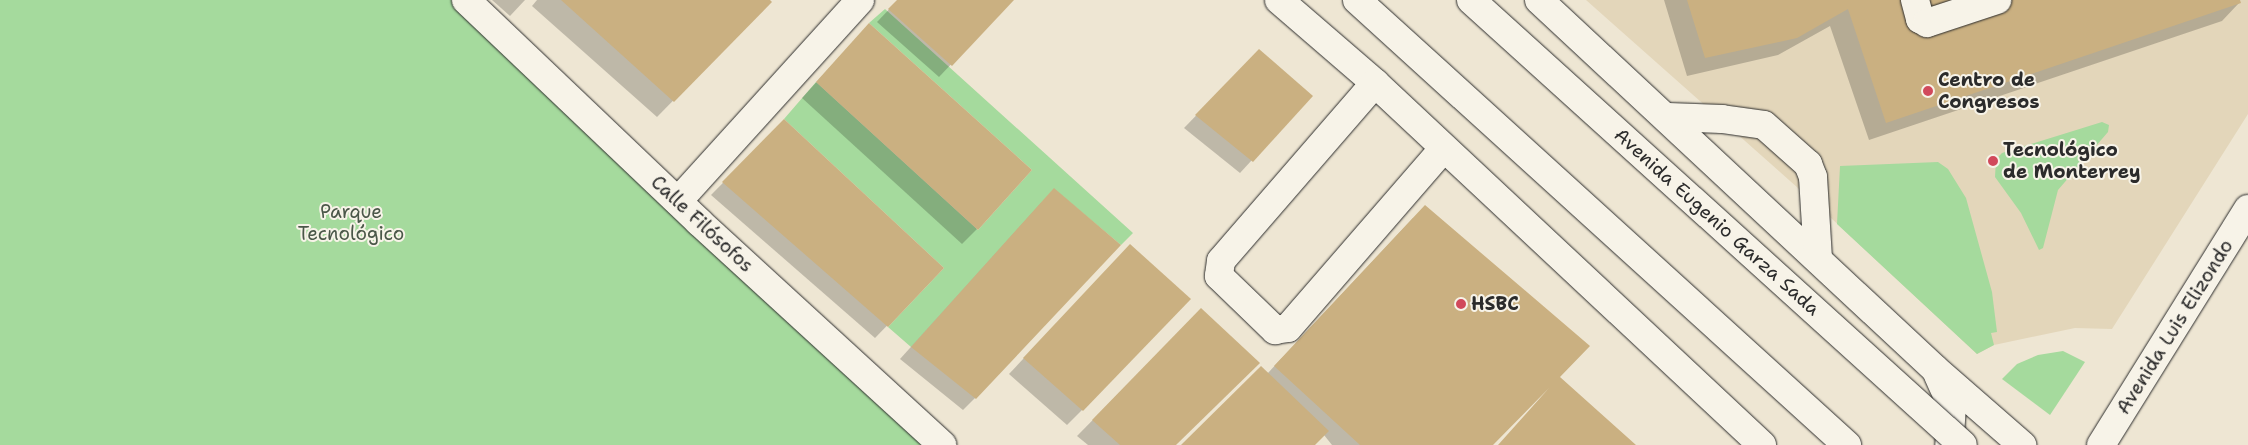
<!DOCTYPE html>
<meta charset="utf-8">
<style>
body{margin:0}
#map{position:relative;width:2248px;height:445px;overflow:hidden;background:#eee6d3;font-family:"Shantell Sans",sans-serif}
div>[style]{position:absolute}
.built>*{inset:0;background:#e3d6ba}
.green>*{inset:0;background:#a5da9d}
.shadow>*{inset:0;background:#0003}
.building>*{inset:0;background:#cab081}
.roads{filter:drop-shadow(0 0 1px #2b2b2b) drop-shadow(0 0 1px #2b2b2b)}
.minor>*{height:28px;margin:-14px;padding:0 14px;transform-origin:14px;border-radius:14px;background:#f7f3e8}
.highway>*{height:28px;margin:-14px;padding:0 14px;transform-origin:14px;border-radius:14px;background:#f7f3e8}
.bridges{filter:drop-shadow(0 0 1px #2b2b2b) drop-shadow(0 0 1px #2b2b2b)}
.highway-bridge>*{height:28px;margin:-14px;padding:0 14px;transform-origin:14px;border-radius:14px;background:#f7f3e8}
.dots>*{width:14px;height:14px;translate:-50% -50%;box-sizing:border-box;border:2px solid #f7f3e8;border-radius:50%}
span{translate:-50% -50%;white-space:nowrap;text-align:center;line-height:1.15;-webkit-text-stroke:4px #f7f3e8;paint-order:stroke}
.poi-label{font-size:19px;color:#2b2b2b;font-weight:700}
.left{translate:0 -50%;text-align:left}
.park-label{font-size:19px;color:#4a5748}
.street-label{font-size:19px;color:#2b2b2b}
</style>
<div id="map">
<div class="built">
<i style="clip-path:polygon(1586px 0,2248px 0,2248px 114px,2112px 329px,2075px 328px,1994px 345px,1977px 354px,1816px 204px)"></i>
</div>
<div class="green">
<i style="clip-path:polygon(0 0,462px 0,942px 445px,0 445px)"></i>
<i style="clip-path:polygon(885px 9px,1133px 233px,1121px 245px,1054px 189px,911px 347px,888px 327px,944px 268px,784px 119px,816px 82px,978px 230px,1032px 170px,869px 23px)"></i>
<i style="clip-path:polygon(2102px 122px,2109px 125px,2108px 132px,2058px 190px,2043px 248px,2039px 250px,2021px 213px,1995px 177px,1996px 159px,2002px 153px)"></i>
<i style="clip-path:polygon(1938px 162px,1948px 169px,1966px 198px,1992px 292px,1997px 332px,1991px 333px,1994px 345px,1977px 354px,1837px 224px,1840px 166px)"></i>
<i style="clip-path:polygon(2063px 351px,2085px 362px,2050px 415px,2002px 379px,2017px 364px,2038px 355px)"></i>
</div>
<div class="shadow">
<i style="clip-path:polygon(492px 0,525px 0,510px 16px)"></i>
<i style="clip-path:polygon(537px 0,768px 0,770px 2px,657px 117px,532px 6px)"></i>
<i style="clip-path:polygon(898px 0,1012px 0,939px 77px,877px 22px)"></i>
<i style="clip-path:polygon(1664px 0,2239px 0,2239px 3px,2222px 21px,1869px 140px,1830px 26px,1778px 55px,1687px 76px)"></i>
<i style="clip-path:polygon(869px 24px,977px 229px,962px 244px,802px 98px)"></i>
<i style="clip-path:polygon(1247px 63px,1311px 96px,1240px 173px,1184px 128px)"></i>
<i style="clip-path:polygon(784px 121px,943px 268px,875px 338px,711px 195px)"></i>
<i style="clip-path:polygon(1042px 202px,975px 398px,963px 410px,900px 359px)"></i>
<i style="clip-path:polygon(1413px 218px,1491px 445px,1332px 445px,1324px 435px,1313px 445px,1184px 445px,1267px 374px)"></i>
<i style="clip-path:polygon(1115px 261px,1082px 410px,1067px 425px,1009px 374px)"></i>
<i style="clip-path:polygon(1201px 310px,1174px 445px,1088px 445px,1077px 436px)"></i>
</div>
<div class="building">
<i style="clip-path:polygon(561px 0,770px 0,772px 2px,674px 102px)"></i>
<i style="clip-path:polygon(897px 0,1014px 0,952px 66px,888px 9px)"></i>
<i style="clip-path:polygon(1687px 0,2240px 0,2241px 3px,1886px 123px,1848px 9px,1797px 38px,1705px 58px)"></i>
<i style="clip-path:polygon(869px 23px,1032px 170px,978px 230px,816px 82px)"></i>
<i style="clip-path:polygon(1259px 49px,1313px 96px,1253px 162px,1195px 115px)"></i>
<i style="clip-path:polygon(784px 119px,944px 268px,888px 327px,722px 182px)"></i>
<i style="clip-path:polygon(1054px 188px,1121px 245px,976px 399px,911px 347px)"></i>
<i style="clip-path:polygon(1425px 205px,1590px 346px,1560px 377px,1636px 445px,1498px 445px,1549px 388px,1493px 445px,1360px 445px,1274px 366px)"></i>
<i style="clip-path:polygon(1130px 244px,1191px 299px,1083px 411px,1023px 358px)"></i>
<i style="clip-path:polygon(1201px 308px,1260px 363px,1176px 445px,1120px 445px,1092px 420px)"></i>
<i style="clip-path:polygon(1261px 366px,1329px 431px,1315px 445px,1181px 445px)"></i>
</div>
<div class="roads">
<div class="minor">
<i style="left:466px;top:0;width:322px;rotate:43.6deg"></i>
<i style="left:699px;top:222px;width:330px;rotate:42.5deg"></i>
<i style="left:1279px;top:0;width:127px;rotate:40.8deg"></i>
<i style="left:1375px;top:83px;width:530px;rotate:43.09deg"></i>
<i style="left:1539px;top:0;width:541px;rotate:42.98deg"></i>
<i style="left:1935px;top:369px;width:116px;rotate:41.1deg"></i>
<i style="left:1915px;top:0;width:20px;rotate:75deg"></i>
<i style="left:1920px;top:19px;width:8px;rotate:30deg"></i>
<i style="left:1927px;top:23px;width:74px;rotate:-18.2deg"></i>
<i style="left:1375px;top:83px;width:235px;rotate:130.9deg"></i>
<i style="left:1221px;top:261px;width:15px;rotate:98deg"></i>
<i style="left:1219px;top:276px;width:78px;rotate:44deg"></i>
<i style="left:1275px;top:330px;width:13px;rotate:-9deg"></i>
<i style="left:1288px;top:328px;width:238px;rotate:-49.1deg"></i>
<i style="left:1668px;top:117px;width:54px;rotate:2.1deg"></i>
<i style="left:1722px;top:119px;width:42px;rotate:8.1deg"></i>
<i style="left:1764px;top:125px;width:59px;rotate:41.6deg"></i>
<i style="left:1808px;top:164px;width:14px;rotate:69deg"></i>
<i style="left:1813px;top:177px;width:81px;rotate:86.5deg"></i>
<i style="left:678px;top:201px;width:271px;rotate:-47.8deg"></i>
<i style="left:1938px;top:375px;width:34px;rotate:66deg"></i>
<i style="left:1952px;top:406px;width:39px;rotate:94deg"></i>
<i style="left:2101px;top:445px;width:278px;rotate:-58.1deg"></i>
</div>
<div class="highway">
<i style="left:1357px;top:0;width:662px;rotate:42.24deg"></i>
</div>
</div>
<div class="bridges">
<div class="highway-bridge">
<i style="left:1471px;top:0;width:663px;rotate:42.13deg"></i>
</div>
</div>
<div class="dots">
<i style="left:1928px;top:91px;background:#d1495b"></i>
<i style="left:1993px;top:161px;background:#d1495b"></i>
<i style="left:1461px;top:304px;background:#d1495b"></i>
</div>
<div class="poi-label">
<span class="left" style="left:1938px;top:91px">Centro de<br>Congresos</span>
<span class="left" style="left:2003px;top:161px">Tecnológico<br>de Monterrey</span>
<span class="left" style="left:1471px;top:304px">HSBC</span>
</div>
<div class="park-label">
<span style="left:351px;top:223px">Parque<br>Tecnológico</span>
</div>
<div class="street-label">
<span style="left:1717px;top:222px;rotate:42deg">Avenida Eugenio Garza Sada</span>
<span style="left:702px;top:224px;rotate:43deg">Calle Filósofos</span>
<span style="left:2175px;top:327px;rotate:-58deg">Avenida Luis Elizondo</span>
</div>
</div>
